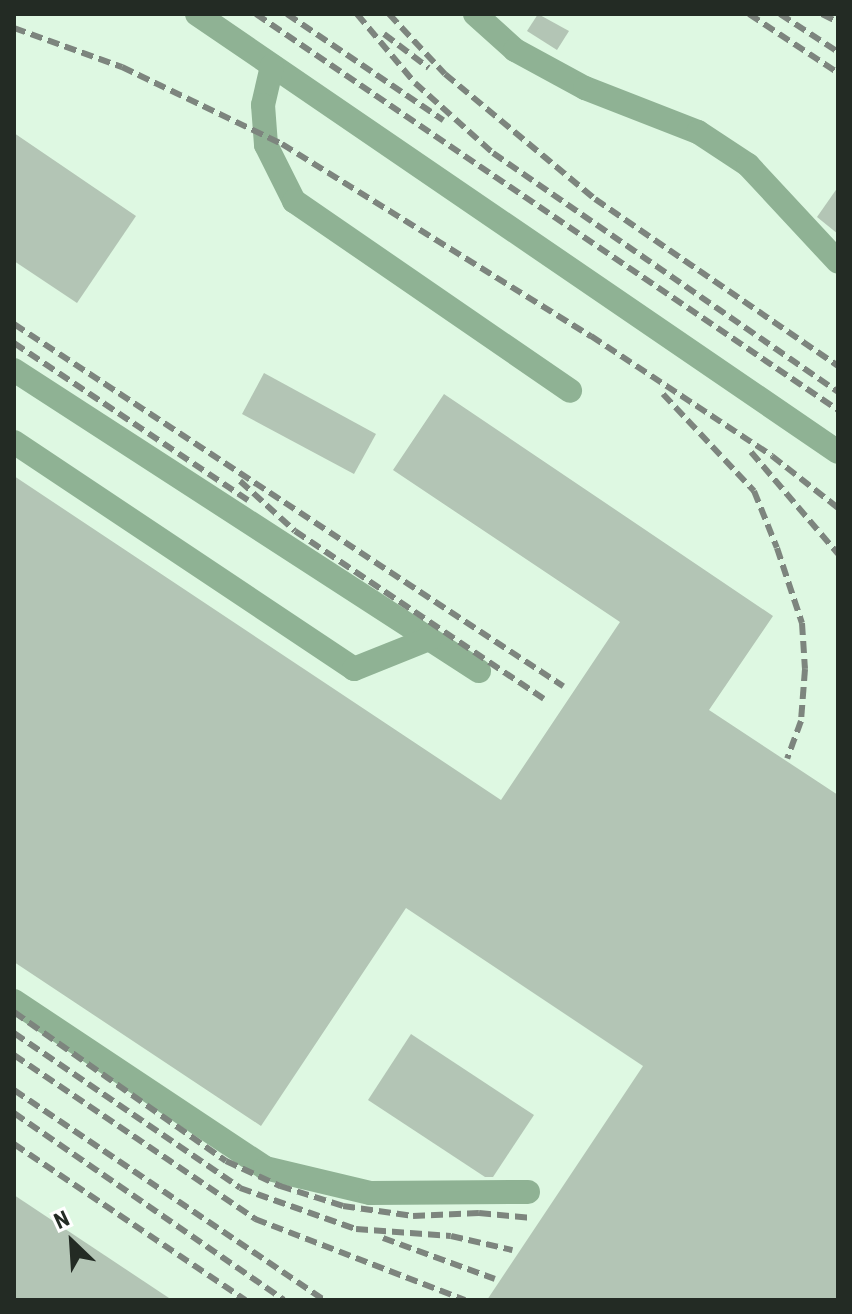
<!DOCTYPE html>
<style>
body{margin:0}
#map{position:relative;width:852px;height:1314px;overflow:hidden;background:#f6fef7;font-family:"Roboto Condensed",sans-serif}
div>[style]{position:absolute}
.built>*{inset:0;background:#def8e2}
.building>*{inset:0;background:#b3c5b5}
.minor>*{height:24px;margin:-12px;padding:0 12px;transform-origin:12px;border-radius:12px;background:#8fb294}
.rail>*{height:6px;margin-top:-3px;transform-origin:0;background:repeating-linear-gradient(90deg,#7d857e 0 12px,transparent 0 18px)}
span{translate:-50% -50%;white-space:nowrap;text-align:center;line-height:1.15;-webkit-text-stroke:6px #fff;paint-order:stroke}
.frame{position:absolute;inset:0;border:16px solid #232b24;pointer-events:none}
.north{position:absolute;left:32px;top:1202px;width:80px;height:80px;-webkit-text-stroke:6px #fff;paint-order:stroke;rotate:335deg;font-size:22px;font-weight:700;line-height:32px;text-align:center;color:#232b24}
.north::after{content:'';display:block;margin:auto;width:28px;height:36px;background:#232b24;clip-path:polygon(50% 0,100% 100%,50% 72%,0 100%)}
</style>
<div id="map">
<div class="built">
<i style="clip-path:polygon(14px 14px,838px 14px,838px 1300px,14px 1300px)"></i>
</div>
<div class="building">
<i style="clip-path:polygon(538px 14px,569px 31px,557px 50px,527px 31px)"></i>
<i style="clip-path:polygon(14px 133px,136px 216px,77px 303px,14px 261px)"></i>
<i style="clip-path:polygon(838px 187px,838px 234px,817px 217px)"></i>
<i style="clip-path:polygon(264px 373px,376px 434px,354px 474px,242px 414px)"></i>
<i style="clip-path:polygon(444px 394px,773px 616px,709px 710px,838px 795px,838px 1300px,487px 1300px,643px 1066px,406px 908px,261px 1126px,14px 962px,14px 476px,501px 800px,620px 622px,393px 470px)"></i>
<i style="clip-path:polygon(411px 1034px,534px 1115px,493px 1177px,485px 1177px,368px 1100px)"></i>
<i style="clip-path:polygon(14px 1195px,172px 1300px,14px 1300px)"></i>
</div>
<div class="minor">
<i style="left:197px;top:14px;width:776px;rotate:34.35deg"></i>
<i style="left:475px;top:14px;width:54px;rotate:42deg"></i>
<i style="left:515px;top:50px;width:80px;rotate:28.5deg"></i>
<i style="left:585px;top:88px;width:121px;rotate:21.3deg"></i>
<i style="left:698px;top:132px;width:60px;rotate:33.4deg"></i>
<i style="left:748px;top:165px;width:132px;rotate:47.1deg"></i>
<i style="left:272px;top:66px;width:40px;rotate:103deg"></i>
<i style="left:263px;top:105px;width:40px;rotate:85.7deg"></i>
<i style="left:266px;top:145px;width:63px;rotate:63.4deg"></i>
<i style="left:294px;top:201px;width:335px;rotate:34.5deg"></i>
<i style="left:14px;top:370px;width:554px;rotate:32.92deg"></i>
<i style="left:14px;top:442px;width:409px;rotate:33.7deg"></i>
<i style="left:354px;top:669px;width:81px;rotate:-21.8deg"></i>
<i style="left:14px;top:1001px;width:301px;rotate:33.6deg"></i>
<i style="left:265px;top:1168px;width:108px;rotate:13.4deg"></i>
<i style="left:370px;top:1193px;width:158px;rotate:-0.4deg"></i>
</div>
<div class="rail">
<i style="left:256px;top:14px;width:704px;rotate:34.23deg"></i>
<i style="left:287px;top:14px;width:189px;rotate:34.2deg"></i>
<i style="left:357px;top:14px;width:90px;rotate:50deg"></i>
<i style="left:415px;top:83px;width:105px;rotate:41.9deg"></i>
<i style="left:493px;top:153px;width:420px;rotate:34.7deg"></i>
<i style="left:389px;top:14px;width:82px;rotate:47deg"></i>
<i style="left:445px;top:74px;width:195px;rotate:39.8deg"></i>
<i style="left:595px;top:199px;width:295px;rotate:34.5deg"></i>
<i style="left:749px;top:14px;width:107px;rotate:33.5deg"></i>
<i style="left:780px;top:14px;width:69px;rotate:33.2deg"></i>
<i style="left:822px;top:14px;width:18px;rotate:27deg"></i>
<i style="left:14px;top:28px;width:115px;rotate:19.9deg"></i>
<i style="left:122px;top:67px;width:178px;rotate:25.7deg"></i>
<i style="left:282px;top:144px;width:364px;rotate:31.9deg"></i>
<i style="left:591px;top:336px;width:217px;rotate:33.5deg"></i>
<i style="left:772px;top:456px;width:84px;rotate:38.2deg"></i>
<i style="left:384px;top:34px;width:56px;rotate:37.1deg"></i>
<i style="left:14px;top:324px;width:658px;rotate:33.4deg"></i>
<i style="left:14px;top:343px;width:282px;rotate:33.9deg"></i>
<i style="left:663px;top:394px;width:133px;rotate:46.8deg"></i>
<i style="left:754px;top:491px;width:61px;rotate:68deg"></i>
<i style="left:777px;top:548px;width:79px;rotate:71.6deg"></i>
<i style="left:802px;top:623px;width:46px;rotate:86.3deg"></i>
<i style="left:805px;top:669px;width:52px;rotate:94.4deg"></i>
<i style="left:801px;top:721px;width:40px;rotate:110.2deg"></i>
<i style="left:751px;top:452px;width:134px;rotate:49.5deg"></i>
<i style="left:240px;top:481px;width:74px;rotate:42.3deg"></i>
<i style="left:295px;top:531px;width:300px;rotate:34deg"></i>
<i style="left:14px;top:1012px;width:259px;rotate:35.1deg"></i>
<i style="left:226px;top:1161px;width:60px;rotate:24.8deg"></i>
<i style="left:280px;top:1186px;width:66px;rotate:17.6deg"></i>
<i style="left:343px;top:1206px;width:71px;rotate:8.1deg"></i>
<i style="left:413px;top:1216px;width:66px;rotate:-2.6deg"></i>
<i style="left:479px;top:1213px;width:53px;rotate:5.4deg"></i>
<i style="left:14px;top:1033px;width:274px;rotate:34.4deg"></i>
<i style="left:240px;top:1188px;width:123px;rotate:19.5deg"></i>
<i style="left:356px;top:1229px;width:95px;rotate:4.2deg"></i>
<i style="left:451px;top:1236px;width:63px;rotate:12.9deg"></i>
<i style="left:14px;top:1055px;width:292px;rotate:34.2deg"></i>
<i style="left:255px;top:1219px;width:225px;rotate:21.1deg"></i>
<i style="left:14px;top:1090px;width:374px;rotate:34.1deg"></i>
<i style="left:14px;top:1113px;width:328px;rotate:34.7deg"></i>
<i style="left:14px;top:1144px;width:279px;rotate:34deg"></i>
<i style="left:383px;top:1238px;width:119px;rotate:20.1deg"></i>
</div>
<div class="frame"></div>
<div class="north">N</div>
</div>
